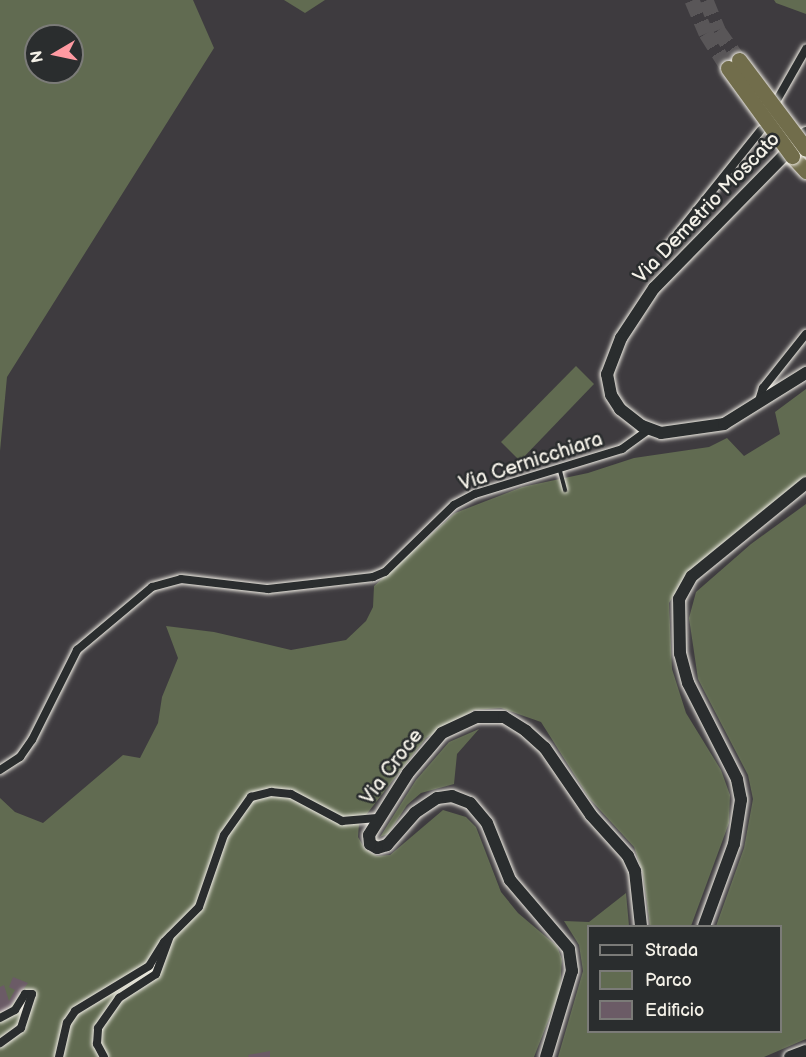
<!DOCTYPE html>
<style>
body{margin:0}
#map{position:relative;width:806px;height:1057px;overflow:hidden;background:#3e3b3f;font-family:"Balsamiq Sans",sans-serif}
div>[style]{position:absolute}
.green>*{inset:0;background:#616b51}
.building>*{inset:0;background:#6b5b66}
.highway-tunnel>*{height:15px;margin-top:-7.5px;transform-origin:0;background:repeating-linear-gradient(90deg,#595658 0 15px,transparent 0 23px)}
.roads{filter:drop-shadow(0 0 2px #f4f1e8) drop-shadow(0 0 2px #f4f1e8)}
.lane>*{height:4px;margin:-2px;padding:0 2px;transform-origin:2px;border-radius:2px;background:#2a2d2e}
.street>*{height:8px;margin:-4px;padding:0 4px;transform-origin:4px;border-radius:4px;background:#2a2d2e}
.secondary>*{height:12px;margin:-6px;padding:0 6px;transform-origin:6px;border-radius:6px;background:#2a2d2e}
.highway>*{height:15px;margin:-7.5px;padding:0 7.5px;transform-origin:7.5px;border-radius:7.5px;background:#716d4b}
.bridges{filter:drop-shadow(0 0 2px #f4f1e8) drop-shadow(0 0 2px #f4f1e8)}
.highway-bridge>*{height:15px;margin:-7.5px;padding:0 7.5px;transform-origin:7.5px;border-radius:7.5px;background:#716d4b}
span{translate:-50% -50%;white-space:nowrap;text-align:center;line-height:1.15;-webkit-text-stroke:5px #2a2d2e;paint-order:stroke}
.street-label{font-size:20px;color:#f4f1e8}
.legend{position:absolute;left:587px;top:925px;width:195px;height:108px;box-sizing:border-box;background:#2a2d2e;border:2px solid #7b7b78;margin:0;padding:8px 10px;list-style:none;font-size:18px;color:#f4f1e8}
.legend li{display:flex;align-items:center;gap:12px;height:30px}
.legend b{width:30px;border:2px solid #7b7b78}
.north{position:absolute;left:24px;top:24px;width:60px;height:60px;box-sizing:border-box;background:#2a2d2e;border:2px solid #7b7b78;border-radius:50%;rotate:261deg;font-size:16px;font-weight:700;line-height:24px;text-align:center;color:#f4f1e8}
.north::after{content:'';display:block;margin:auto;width:21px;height:27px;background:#ff9aa2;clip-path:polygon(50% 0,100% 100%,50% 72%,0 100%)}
</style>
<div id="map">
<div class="green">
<i style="clip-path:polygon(evenodd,0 0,193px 0,214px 48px,7px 377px,0 451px,0 0,36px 36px,72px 36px,72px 72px,36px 72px,36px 36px)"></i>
<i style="clip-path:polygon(284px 0,325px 0,305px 13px)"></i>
<i style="clip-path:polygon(774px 0,806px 0,806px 14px,776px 3px)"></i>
<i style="clip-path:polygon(576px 366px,594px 384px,520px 461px,501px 442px)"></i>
<i style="clip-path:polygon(806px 389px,806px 478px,686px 575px,669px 603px,672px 669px,686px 713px,721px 770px,730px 795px,729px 823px,691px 926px,650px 926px,643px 874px,634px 847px,589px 798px,541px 722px,501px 708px,474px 710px,426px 738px,359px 824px,358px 837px,365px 849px,377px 856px,390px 855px,443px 810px,466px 817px,476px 827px,501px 892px,518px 913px,557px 946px,562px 959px,560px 991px,534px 1057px,0 1057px,0 798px,15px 812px,43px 823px,123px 755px,140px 758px,158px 723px,162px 697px,178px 658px,166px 626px,214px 632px,291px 650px,346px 640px,366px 621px,373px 607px,374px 586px,455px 513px,522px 487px,588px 473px,634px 458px,709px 447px,727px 438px,744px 456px,780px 434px,775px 412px)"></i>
<i style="clip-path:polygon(806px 504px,806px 1039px,764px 1057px,558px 1057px,583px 971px,579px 945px,564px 921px,589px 922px,626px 893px,629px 926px,588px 926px,588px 1032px,780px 1032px,780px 926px,716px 926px,744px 848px,753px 799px,748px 775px,698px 679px,689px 618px,696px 592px,751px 544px)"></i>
<i style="clip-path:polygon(479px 729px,457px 754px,454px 784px,421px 793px,407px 805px,388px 834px,380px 837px,416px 780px,449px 742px)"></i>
</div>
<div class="building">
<i style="clip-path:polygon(13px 977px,28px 983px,6px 1013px,0 1012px,0 987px,4px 985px,9px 1001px,15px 990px,9px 987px)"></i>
<i style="clip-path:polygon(270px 1051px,270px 1057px,249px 1057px,248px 1055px)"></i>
</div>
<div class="highway-tunnel">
<i style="left:692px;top:0;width:36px;rotate:67deg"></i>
<i style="left:706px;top:33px;width:41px;rotate:57.8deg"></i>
<i style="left:706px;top:0;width:32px;rotate:68deg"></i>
<i style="left:718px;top:30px;width:37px;rotate:55deg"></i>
</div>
<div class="roads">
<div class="lane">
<i style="left:560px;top:471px;width:20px;rotate:75deg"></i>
</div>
<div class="street">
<i style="left:777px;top:100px;width:59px;rotate:-60.4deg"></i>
<i style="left:664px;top:251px;width:155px;rotate:-51.3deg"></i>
<i style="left:758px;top:404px;width:17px;rotate:-73deg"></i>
<i style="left:763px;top:388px;width:69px;rotate:-51.5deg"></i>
<i style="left:0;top:770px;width:24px;rotate:-33deg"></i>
<i style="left:20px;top:757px;width:21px;rotate:-55deg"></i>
<i style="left:32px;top:740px;width:101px;rotate:-63.4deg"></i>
<i style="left:77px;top:650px;width:98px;rotate:-40deg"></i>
<i style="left:152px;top:587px;width:30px;rotate:-15deg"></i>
<i style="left:181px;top:579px;width:88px;rotate:6.6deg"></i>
<i style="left:268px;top:589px;width:106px;rotate:-6.5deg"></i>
<i style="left:373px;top:577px;width:13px;rotate:-23deg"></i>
<i style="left:385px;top:572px;width:96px;rotate:-44.2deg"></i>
<i style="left:454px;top:505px;width:24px;rotate:-28deg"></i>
<i style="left:475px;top:494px;width:154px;rotate:-17deg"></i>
<i style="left:622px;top:449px;width:32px;rotate:-36deg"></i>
<i style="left:0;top:1018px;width:17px;rotate:-28deg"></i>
<i style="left:15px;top:1010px;width:19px;rotate:-58deg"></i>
<i style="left:25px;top:994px;width:7px"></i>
<i style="left:32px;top:994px;width:36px;rotate:108deg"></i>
<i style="left:21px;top:1028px;width:26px;rotate:144deg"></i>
<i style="left:59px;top:1057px;width:35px;rotate:-77deg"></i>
<i style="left:67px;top:1023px;width:14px;rotate:-56deg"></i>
<i style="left:75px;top:1011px;width:87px;rotate:-31.3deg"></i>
<i style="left:149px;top:966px;width:28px;rotate:-58deg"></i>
<i style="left:164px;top:942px;width:49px;rotate:-45deg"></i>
<i style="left:199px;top:907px;width:76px;rotate:-70.9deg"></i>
<i style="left:224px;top:835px;width:47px;rotate:-54.6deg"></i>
<i style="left:251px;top:797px;width:21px;rotate:-14deg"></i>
<i style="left:271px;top:792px;width:20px;rotate:6deg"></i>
<i style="left:291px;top:794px;width:58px;rotate:27.9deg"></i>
<i style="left:342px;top:821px;width:35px;rotate:-5deg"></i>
<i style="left:104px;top:1057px;width:15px;rotate:-118deg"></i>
<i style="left:97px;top:1044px;width:16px;rotate:-86deg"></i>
<i style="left:98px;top:1028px;width:37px;rotate:-55deg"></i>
<i style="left:119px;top:998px;width:44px;rotate:-33deg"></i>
<i style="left:156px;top:974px;width:40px;rotate:-69.8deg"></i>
</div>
<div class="secondary">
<i style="left:806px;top:133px;width:217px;rotate:134.4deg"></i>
<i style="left:654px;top:288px;width:60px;rotate:123.4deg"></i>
<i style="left:621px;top:338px;width:39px;rotate:111deg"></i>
<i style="left:607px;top:374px;width:21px;rotate:79deg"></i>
<i style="left:611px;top:395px;width:17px;rotate:57deg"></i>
<i style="left:620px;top:409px;width:28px;rotate:38deg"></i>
<i style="left:642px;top:426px;width:20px;rotate:20deg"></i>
<i style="left:661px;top:433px;width:64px;rotate:-8.1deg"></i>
<i style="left:724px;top:424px;width:97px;rotate:-31.9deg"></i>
<i style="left:704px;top:926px;width:87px;rotate:-69.9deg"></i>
<i style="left:734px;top:844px;width:45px;rotate:-81deg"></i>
<i style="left:741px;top:800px;width:21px;rotate:-101deg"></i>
<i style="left:737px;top:779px;width:108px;rotate:-117deg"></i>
<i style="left:688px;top:683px;width:30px;rotate:-105deg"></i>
<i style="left:680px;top:654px;width:55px;rotate:-91deg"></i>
<i style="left:679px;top:599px;width:26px;rotate:-61deg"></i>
<i style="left:692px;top:576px;width:147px;rotate:-39.2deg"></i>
<i style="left:546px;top:1057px;width:90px;rotate:-73.2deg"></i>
<i style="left:572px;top:971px;width:22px;rotate:-98deg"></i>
<i style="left:569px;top:949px;width:91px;rotate:-130.5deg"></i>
<i style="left:510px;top:880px;width:61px;rotate:-112deg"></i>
<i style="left:487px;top:823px;width:26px;rotate:-130deg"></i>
<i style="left:470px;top:803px;width:19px;rotate:-159deg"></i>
<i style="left:452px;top:796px;width:15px;rotate:172deg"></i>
<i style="left:437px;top:798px;width:27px;rotate:146deg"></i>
<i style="left:415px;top:813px;width:43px;rotate:131.2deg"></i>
<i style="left:387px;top:845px;width:10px;rotate:163deg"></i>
<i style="left:377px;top:848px;width:8px;rotate:-150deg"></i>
<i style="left:370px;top:844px;width:9px;rotate:-96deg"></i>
<i style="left:369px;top:835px;width:73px;rotate:-57.8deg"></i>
<i style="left:408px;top:773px;width:52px;rotate:-49.6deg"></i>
<i style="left:442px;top:733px;width:38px;rotate:-25deg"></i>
<i style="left:476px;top:717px;width:28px"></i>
<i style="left:504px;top:717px;width:26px;rotate:32deg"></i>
<i style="left:526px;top:731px;width:25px;rotate:42deg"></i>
<i style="left:545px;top:748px;width:81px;rotate:55.5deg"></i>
<i style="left:591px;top:815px;width:55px;rotate:47.9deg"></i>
<i style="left:628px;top:856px;width:17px;rotate:65deg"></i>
<i style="left:635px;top:871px;width:55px;rotate:83.8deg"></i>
<i style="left:790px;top:1057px;width:17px;rotate:-21deg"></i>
</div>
<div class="highway">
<i style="left:792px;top:156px;width:21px;rotate:47deg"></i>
</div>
</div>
<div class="bridges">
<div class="highway-bridge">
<i style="left:739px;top:60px;width:111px;rotate:53deg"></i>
<i style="left:728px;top:68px;width:109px;rotate:54deg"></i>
</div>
</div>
<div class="street-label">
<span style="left:707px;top:208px;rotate:-46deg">Via Demetrio Moscato</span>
<span style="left:531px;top:462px;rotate:-18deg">Via Cernicchiara</span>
<span style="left:392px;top:767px;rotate:-53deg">Via Croce</span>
</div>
<ul class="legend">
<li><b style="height:8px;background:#2a2d2e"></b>Strada</li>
<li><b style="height:16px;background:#616b51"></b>Parco</li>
<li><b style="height:16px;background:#6b5b66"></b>Edificio</li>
</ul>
<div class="north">N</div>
</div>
